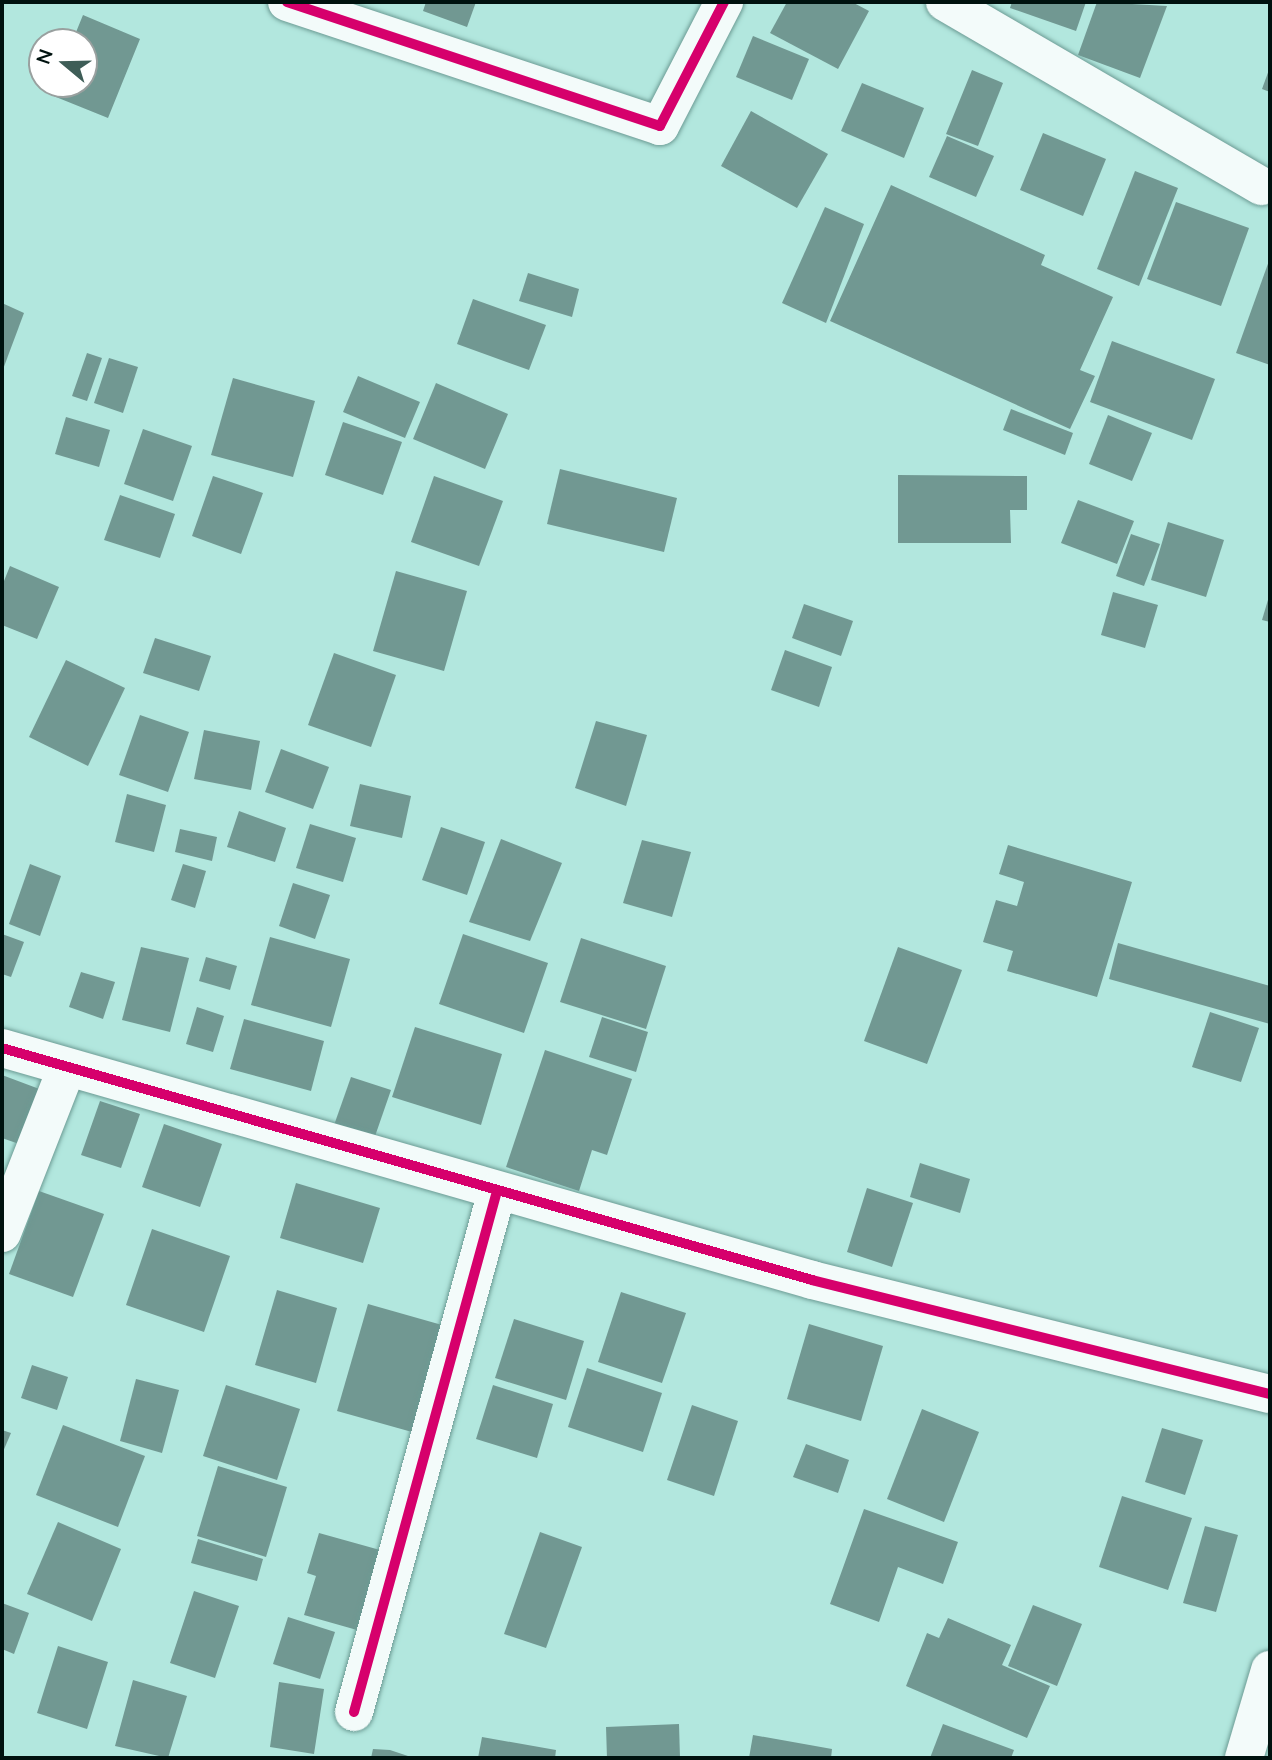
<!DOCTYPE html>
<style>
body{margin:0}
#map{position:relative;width:1272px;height:1760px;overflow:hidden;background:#b2e7de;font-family:"Nunito Sans",sans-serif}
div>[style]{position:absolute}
.building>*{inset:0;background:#719892}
.roads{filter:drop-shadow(0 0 2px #6c9b94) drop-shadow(0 0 2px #6c9b94)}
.minor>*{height:38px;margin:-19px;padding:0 19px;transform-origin:19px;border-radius:19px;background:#f3fbfa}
.cycleway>*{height:10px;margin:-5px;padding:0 5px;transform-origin:5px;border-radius:5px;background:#d6006c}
span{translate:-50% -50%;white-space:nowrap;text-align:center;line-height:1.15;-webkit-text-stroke:7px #fff;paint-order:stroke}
.frame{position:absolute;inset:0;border:4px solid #00120f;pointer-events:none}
.north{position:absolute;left:28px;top:28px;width:70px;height:70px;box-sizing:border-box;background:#fff;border:2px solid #99a09f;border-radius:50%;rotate:289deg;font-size:19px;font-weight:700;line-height:28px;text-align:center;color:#00120f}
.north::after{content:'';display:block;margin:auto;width:24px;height:32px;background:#3e5d57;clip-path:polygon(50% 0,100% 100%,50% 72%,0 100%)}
</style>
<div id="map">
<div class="building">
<i style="clip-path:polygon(426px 2px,476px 2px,467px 27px,423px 11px)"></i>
<i style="clip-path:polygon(787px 2px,852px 2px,869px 11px,838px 69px,770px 33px)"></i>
<i style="clip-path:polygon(1012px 2px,1086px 2px,1076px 31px,1010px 8px)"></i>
<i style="clip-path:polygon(1097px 2px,1167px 6px,1140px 78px,1078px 55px)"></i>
<i style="clip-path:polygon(83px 15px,140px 39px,108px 118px,51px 95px,55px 84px,84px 84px,84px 42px,72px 42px)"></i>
<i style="clip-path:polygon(753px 36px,809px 59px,792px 100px,736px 77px)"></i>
<i style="clip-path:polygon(1270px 67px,1270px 92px,1262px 89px)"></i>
<i style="clip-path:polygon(972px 70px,1003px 83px,978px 146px,946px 134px)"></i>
<i style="clip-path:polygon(862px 83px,924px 108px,904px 158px,841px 131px)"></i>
<i style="clip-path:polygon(751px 111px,828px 154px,797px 208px,721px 166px)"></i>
<i style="clip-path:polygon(1043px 133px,1106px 159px,1083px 216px,1020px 190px)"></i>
<i style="clip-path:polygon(947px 136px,994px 156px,976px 197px,929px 177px)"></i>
<i style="clip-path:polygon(1135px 171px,1178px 188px,1139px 286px,1097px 269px)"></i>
<i style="clip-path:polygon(891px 185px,1045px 255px,1041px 265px,1113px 297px,1080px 370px,1095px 376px,1070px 429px,830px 321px)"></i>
<i style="clip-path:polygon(1176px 202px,1249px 228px,1221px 306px,1147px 279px)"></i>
<i style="clip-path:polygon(825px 207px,864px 224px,826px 323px,782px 303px)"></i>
<i style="clip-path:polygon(1270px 258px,1270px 365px,1236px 353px)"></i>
<i style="clip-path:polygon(528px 273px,579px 289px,572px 317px,519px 301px)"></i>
<i style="clip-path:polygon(473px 299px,546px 325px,529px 370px,457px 344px)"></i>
<i style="clip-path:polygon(2px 303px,24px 313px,2px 372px)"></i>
<i style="clip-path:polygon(1112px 341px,1215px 379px,1192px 440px,1090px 402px)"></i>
<i style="clip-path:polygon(87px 353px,102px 358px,87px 401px,72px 396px)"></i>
<i style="clip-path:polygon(109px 358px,138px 367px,123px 413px,94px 403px)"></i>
<i style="clip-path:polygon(358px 376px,420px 402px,405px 438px,343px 412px)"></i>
<i style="clip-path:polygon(233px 378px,315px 401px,293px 477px,211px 455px)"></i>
<i style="clip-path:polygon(436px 383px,508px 414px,485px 469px,413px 439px)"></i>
<i style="clip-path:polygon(1011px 409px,1073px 433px,1065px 455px,1003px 430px)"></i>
<i style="clip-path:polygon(1108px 415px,1152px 433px,1132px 481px,1089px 464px)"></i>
<i style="clip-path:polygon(66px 417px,110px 430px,99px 467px,55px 454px)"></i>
<i style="clip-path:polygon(343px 422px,402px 442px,383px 495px,325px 475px)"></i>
<i style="clip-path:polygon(143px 429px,192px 446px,173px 501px,124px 484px)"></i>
<i style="clip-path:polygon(560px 469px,677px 498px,664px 552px,547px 524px)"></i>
<i style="clip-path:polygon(898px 475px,1027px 476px,1027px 510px,1010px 510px,1011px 543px,898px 543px)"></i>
<i style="clip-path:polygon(213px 476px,263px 493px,241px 554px,192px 536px)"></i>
<i style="clip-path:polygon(434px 476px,503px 501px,479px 566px,411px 542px)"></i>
<i style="clip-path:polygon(120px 495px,175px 514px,160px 558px,104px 540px)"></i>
<i style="clip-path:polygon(1078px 500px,1134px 521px,1117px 564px,1061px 543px)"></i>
<i style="clip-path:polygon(1168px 522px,1224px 540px,1206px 597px,1151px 580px)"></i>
<i style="clip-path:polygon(1131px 534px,1160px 544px,1144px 586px,1116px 576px)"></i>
<i style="clip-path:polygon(10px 566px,59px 587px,37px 639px,2px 625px,2px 586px)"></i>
<i style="clip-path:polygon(396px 571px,467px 591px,444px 671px,373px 651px)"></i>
<i style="clip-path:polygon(1113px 592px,1158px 605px,1145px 648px,1101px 635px)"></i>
<i style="clip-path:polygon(1270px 593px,1270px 622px,1262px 620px)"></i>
<i style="clip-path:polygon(804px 604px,853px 621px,841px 656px,792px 638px)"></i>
<i style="clip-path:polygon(155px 638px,211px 656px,199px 691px,143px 673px)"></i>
<i style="clip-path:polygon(785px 650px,832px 667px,819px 707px,771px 690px)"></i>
<i style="clip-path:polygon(334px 653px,396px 675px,371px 747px,308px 725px)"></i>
<i style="clip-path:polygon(66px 660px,125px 688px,88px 766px,29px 737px)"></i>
<i style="clip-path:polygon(140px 715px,189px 732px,168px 792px,119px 775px)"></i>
<i style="clip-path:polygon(596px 721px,647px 735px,626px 806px,575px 788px)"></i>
<i style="clip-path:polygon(204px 730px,260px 741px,251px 790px,194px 779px)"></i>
<i style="clip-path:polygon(281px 749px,329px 767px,313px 809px,265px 792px)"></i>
<i style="clip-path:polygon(360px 784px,411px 796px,402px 838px,350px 826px)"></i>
<i style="clip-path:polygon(127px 794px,166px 805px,154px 852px,115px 842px)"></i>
<i style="clip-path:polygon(239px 811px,286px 828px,275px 862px,227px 847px)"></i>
<i style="clip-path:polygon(310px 824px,356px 838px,343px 882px,296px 868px)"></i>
<i style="clip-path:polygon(441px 827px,485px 842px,467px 895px,422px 880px)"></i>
<i style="clip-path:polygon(180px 829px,217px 837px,212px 861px,175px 852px)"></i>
<i style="clip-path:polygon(501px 839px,562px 863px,530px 941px,469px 922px)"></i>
<i style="clip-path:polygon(642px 840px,691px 852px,672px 917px,623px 903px)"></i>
<i style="clip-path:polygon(1008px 845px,1132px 882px,1097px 997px,1007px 971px,1013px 951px,983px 942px,996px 900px,1017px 906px,1024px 882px,999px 874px)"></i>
<i style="clip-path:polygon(30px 864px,61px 876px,40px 936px,9px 924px)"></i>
<i style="clip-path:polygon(183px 864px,206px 871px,195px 908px,171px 900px)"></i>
<i style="clip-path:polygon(293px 883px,330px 895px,315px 939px,279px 926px)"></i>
<i style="clip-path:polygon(2px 934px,24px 942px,11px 977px,2px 974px)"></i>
<i style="clip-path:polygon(463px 934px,548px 963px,524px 1033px,439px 1004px)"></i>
<i style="clip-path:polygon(270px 937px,350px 959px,331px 1027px,251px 1005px)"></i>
<i style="clip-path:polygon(581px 938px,666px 966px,646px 1029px,560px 1002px)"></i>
<i style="clip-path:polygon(1118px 943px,1270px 986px,1270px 1024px,1109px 979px)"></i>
<i style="clip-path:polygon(141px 947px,189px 958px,170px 1032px,122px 1020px)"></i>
<i style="clip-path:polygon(898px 947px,962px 970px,927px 1064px,864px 1041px)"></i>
<i style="clip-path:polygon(206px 957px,237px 966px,230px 990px,199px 981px)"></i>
<i style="clip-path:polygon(81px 972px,115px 982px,103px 1019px,69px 1007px)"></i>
<i style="clip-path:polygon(197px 1007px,224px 1016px,213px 1052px,186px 1044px)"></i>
<i style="clip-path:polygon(1210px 1012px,1259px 1028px,1241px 1082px,1192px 1067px)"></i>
<i style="clip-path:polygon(602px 1017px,648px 1032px,636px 1072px,589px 1057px)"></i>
<i style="clip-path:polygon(244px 1019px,324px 1041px,311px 1091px,230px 1069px)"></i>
<i style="clip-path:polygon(415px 1027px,502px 1054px,481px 1125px,392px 1097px)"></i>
<i style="clip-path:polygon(545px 1050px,632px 1079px,607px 1155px,592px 1150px,579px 1191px,506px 1167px)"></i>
<i style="clip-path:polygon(2px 1075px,42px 1090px,22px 1145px,2px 1138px)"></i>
<i style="clip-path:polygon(351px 1077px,391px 1090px,373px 1142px,333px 1128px)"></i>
<i style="clip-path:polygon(100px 1101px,140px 1114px,121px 1168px,81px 1155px)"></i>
<i style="clip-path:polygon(164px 1124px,222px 1144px,200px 1207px,142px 1187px)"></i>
<i style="clip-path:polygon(920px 1163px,970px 1179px,960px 1213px,910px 1197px)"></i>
<i style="clip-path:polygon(296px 1183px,380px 1208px,363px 1263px,280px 1238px)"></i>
<i style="clip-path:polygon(867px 1188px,913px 1203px,892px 1267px,847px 1252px)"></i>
<i style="clip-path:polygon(39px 1191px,104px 1214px,73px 1297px,9px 1274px)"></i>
<i style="clip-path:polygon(152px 1229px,230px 1256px,204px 1332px,126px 1305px)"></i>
<i style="clip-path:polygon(277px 1290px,337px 1308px,316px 1383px,255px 1365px)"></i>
<i style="clip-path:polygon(621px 1292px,686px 1313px,662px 1383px,598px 1362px)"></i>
<i style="clip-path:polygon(368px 1304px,442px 1325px,412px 1432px,337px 1411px)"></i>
<i style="clip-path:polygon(514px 1319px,584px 1341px,566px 1400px,495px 1378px)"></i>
<i style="clip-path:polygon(809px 1324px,883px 1346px,861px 1421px,787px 1399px)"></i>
<i style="clip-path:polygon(32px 1365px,68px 1377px,57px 1410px,21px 1398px)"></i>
<i style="clip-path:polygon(587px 1368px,662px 1393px,643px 1452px,568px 1427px)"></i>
<i style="clip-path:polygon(136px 1379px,179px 1390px,162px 1453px,120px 1441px)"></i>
<i style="clip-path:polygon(226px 1385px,300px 1409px,277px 1480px,203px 1456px)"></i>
<i style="clip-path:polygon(493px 1385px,553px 1404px,537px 1458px,476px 1439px)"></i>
<i style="clip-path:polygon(692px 1405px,738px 1421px,714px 1496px,667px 1480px)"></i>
<i style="clip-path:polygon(922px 1409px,979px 1432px,944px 1522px,887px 1499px)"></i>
<i style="clip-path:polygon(63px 1425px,145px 1456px,118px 1527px,36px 1495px)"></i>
<i style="clip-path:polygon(1162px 1428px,1203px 1440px,1185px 1495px,1145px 1482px)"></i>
<i style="clip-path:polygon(2px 1430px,11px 1433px,2px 1454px)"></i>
<i style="clip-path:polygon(806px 1444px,849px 1460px,838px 1493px,793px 1477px)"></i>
<i style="clip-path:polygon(218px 1466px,287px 1487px,266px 1557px,197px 1536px)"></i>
<i style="clip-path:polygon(1122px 1496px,1192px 1518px,1168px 1590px,1099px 1567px)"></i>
<i style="clip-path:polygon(864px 1509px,958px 1542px,943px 1584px,898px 1567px,879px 1622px,830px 1604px)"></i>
<i style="clip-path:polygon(58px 1522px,121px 1549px,92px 1621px,27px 1594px)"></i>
<i style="clip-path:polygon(1205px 1526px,1238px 1535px,1216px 1612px,1183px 1603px)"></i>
<i style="clip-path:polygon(540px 1532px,582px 1547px,546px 1648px,504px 1634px)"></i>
<i style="clip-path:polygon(319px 1533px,380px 1550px,357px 1630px,304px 1615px,316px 1576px,307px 1573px)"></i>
<i style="clip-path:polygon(198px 1539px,263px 1559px,257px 1581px,191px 1563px)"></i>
<i style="clip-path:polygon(194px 1591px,239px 1606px,215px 1678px,170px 1663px)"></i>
<i style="clip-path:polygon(2px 1603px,29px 1613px,14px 1654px,2px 1649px)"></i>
<i style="clip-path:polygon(1033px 1605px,1082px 1624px,1057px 1686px,1008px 1666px)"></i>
<i style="clip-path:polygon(288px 1617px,335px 1632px,320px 1679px,273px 1664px)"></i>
<i style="clip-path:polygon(948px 1618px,1011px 1645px,1002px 1665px,1050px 1686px,1027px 1738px,906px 1686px,927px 1633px,939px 1638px)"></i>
<i style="clip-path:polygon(58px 1646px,108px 1662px,87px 1729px,37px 1713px)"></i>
<i style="clip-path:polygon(133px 1680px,187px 1696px,168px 1758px,115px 1746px)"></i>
<i style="clip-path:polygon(279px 1682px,324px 1689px,314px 1754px,270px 1747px)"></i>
<i style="clip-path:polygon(679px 1724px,680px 1758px,607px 1758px,606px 1727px)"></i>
<i style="clip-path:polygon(943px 1724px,1014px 1750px,1011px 1758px,930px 1758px)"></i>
<i style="clip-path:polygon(753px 1735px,832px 1749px,831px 1758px,749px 1758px)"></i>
<i style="clip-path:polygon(482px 1737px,556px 1750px,555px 1758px,478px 1758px)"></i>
<i style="clip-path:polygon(373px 1749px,390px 1750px,414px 1758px,371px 1758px)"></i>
</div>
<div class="roads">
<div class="minor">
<i style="left:287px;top:2px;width:393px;rotate:18.4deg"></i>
<i style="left:660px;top:126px;width:140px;rotate:-62.7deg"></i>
<i style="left:945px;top:2px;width:366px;rotate:30.2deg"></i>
<i style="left:2px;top:1048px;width:843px;rotate:15.98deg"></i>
<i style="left:812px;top:1280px;width:472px;rotate:14deg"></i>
<i style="left:2px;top:1233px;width:175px;rotate:-68.6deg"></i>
<i style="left:354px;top:1712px;width:540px;rotate:-74.65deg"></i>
<i style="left:1244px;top:1758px;width:92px;rotate:-73.5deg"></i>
</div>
</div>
<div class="cycleway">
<i style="left:287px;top:2px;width:393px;rotate:18.4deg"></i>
<i style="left:660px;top:126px;width:140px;rotate:-62.7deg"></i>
<i style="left:2px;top:1048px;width:843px;rotate:15.98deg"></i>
<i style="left:812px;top:1280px;width:472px;rotate:14deg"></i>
<i style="left:354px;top:1712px;width:540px;rotate:-74.65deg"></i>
</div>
<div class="frame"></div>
<div class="north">N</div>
</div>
